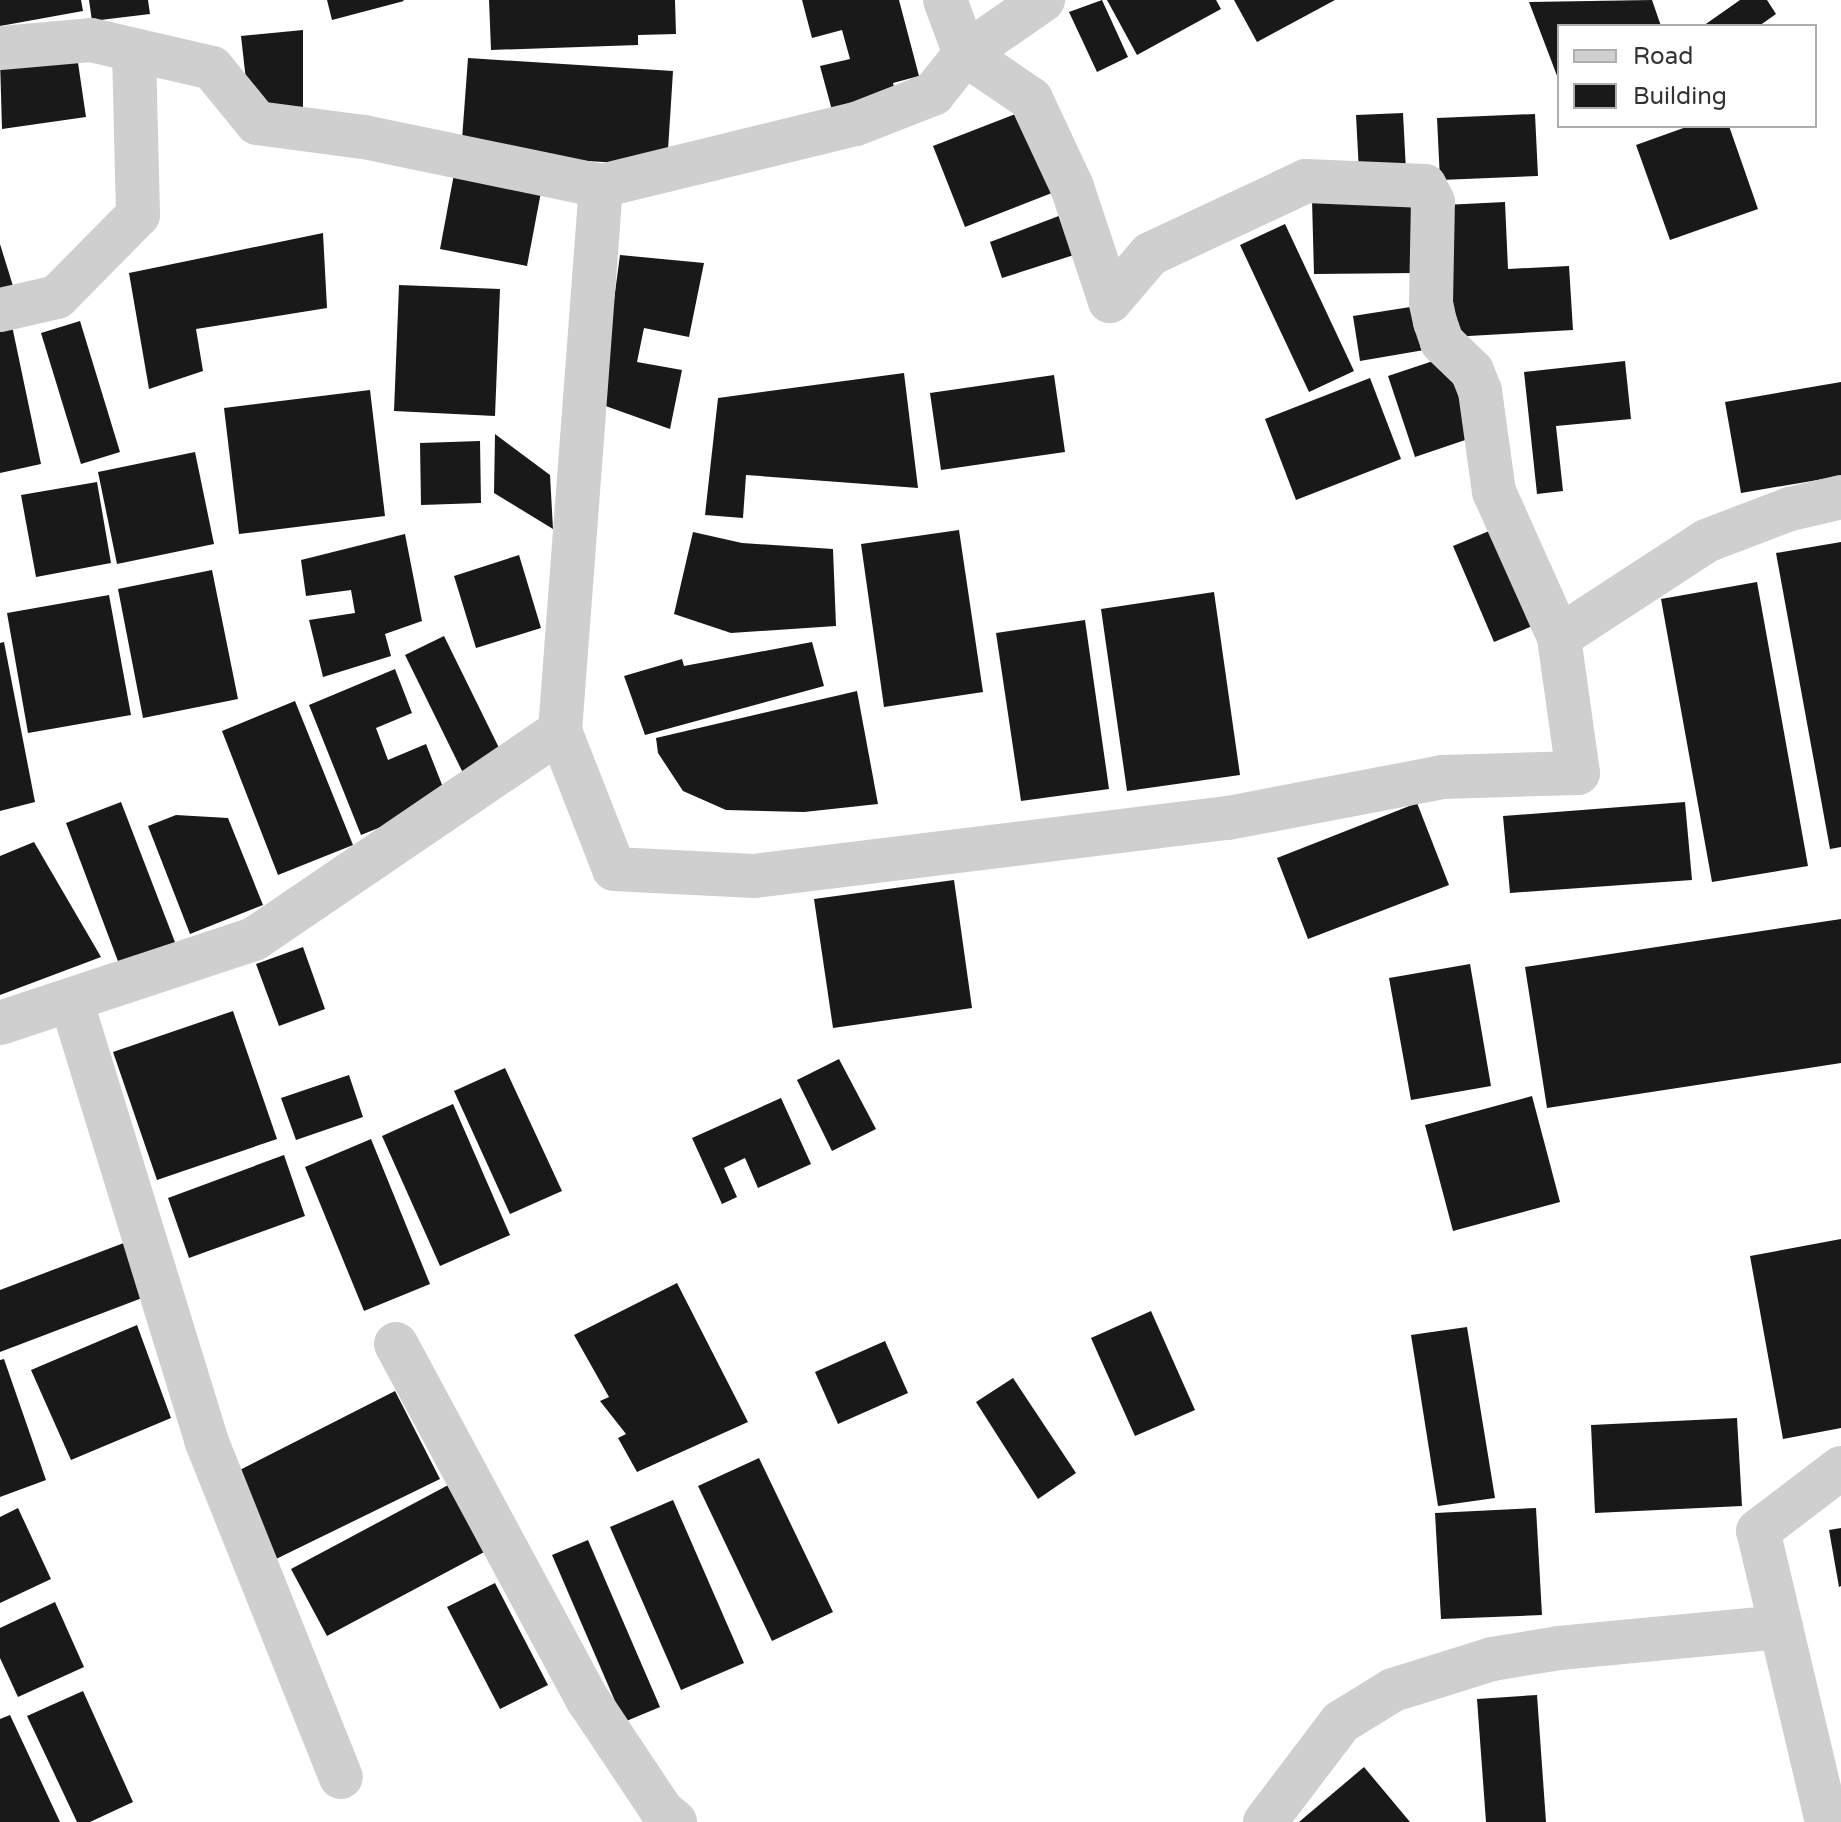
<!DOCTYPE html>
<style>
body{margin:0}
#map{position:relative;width:1841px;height:1822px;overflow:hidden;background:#fff;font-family:"Varela Round",sans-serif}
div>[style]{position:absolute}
.building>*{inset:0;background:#191919}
.street>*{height:44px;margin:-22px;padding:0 22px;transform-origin:22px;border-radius:22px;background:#cfcfcf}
span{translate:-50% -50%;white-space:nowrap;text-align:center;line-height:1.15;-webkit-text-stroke:8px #fff;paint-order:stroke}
.legend{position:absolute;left:1557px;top:24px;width:260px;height:104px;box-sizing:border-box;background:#fff;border:2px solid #adadad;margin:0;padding:10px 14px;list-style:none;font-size:24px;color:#323232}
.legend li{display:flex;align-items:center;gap:16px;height:40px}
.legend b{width:40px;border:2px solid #adadad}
</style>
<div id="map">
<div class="building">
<i style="clip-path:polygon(0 0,81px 0,83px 11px,0 26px)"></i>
<i style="clip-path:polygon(89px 0,148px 0,150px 14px,92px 21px)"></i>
<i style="clip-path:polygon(327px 0,403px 0,404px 1px,332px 20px)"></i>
<i style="clip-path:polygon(489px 0,675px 0,676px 34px,638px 35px,638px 45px,491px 50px)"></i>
<i style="clip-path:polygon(802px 0,899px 0,919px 76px,893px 83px,896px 94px,833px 114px,820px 66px,850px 59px,842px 30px,812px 38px)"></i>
<i style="clip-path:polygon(1102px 0,1128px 57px,1097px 72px,1069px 12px)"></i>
<i style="clip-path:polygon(1107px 0,1216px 0,1221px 9px,1137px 55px)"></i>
<i style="clip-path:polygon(1234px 0,1335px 0,1257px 42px)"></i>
<i style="clip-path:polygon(1652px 0,1661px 26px,1559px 26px,1559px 81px,1529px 2px)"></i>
<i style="clip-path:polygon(1740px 0,1767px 0,1776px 14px,1759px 26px,1703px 26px)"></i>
<i style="clip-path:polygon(303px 30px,303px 116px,249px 107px,241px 36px)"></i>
<i style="clip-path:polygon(76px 49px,86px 117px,2px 129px,0 60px)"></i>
<i style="clip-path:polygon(468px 58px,673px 71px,667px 166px,461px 153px)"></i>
<i style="clip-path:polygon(1026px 110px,1057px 191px,965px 227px,933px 146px)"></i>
<i style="clip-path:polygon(1403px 113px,1406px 171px,1359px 172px,1356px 115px)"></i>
<i style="clip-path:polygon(1535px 114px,1538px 176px,1440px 180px,1437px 118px)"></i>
<i style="clip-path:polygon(1689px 126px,1729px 126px,1758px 209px,1670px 240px,1636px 145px)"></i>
<i style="clip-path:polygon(454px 174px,541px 192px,527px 266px,440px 249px)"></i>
<i style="clip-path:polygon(1417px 198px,1418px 273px,1314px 274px,1312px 200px)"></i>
<i style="clip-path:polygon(1505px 202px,1508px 269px,1569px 266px,1573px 330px,1451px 337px,1444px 205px)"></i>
<i style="clip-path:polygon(1064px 214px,1077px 254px,1002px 278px,990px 242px)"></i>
<i style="clip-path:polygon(1285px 224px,1354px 371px,1309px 392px,1240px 245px)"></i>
<i style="clip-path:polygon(323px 233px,327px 308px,196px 329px,203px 371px,149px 389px,129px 273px)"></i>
<i style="clip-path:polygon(0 244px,13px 286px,0 290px)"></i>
<i style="clip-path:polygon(620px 255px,704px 263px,689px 337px,644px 328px,637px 362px,682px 370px,670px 429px,600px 404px)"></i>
<i style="clip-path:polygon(399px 285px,500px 289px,495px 416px,394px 411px)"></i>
<i style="clip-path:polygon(1423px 305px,1430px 349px,1360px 361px,1353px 316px)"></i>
<i style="clip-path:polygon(11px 321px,41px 464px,0 473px,0 324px)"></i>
<i style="clip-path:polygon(80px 321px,120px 452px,81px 464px,41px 333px)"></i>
<i style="clip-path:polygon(1451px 355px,1477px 436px,1415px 457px,1388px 376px)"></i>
<i style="clip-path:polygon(1625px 361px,1631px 419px,1556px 426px,1563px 491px,1537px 494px,1524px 372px)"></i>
<i style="clip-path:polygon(904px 373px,918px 488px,746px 475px,743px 518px,705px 515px,718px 398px)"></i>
<i style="clip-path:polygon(1054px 375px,1065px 452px,941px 470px,930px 393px)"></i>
<i style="clip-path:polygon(1370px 378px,1401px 459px,1296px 500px,1265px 419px)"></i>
<i style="clip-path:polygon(1841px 382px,1841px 476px,1741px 493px,1725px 402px)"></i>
<i style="clip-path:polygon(370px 390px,385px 516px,239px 534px,224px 408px)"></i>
<i style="clip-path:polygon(495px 434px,550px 475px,553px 529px,494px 493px)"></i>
<i style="clip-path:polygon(480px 441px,481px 503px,421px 505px,420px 443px)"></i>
<i style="clip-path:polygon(195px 452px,214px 544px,117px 564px,98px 472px)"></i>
<i style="clip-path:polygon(97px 482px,111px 563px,36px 577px,21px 495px)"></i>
<i style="clip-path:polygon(1506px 524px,1547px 620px,1494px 642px,1453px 546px)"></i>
<i style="clip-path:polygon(959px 530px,983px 692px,884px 707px,861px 544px)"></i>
<i style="clip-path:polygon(693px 532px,742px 543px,833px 549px,836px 626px,731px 633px,674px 614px)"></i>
<i style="clip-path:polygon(405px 534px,422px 621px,385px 634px,391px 656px,323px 677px,309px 620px,355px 613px,351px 590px,306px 596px,301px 560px)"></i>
<i style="clip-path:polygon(1841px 542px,1841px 847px,1830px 849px,1776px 553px)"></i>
<i style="clip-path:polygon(519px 555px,541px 628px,476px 648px,454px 576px)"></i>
<i style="clip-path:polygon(212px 570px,238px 699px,143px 718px,118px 589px)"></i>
<i style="clip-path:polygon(1757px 582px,1808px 866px,1712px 882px,1661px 599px)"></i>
<i style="clip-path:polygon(1214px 592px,1240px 775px,1127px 791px,1101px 609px)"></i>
<i style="clip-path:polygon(109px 595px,131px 715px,28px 733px,7px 613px)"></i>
<i style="clip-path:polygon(1085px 620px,1109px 789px,1021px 801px,996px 633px)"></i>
<i style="clip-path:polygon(444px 636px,503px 756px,464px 775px,405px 655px)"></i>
<i style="clip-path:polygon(4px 642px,35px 802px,0 811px,0 643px)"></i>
<i style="clip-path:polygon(812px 642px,824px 686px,645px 735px,624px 676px,682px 659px,684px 666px)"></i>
<i style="clip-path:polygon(395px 669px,412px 713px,376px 728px,388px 760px,426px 744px,448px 800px,361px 835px,309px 705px)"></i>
<i style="clip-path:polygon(857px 691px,878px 804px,804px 812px,726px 810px,683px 791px,658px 753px,656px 738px)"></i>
<i style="clip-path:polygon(295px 701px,353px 845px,278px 875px,222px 731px)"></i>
<i style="clip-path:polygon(121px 802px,178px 950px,122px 972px,66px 823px)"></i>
<i style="clip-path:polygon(1685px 802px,1692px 880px,1510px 893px,1503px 816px)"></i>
<i style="clip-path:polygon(1417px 803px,1449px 885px,1308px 939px,1277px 858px)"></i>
<i style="clip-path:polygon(176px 815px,228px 818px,263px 905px,190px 934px,148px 826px)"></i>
<i style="clip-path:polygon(34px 842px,101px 957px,0 995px,0 856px)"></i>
<i style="clip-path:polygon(954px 880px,972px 1008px,833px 1028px,814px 899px)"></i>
<i style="clip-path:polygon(1841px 919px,1841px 1063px,1547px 1108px,1525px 967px)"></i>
<i style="clip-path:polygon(303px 947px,325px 1009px,279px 1026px,256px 964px)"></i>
<i style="clip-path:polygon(1470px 964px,1491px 1086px,1411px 1100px,1389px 978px)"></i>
<i style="clip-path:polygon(233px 1011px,277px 1139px,157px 1180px,113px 1052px)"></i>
<i style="clip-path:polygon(839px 1059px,876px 1129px,832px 1151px,797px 1080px)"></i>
<i style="clip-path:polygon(505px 1068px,562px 1191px,510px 1214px,454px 1091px)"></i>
<i style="clip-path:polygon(349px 1075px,363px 1117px,296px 1140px,281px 1098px)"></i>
<i style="clip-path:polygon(1532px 1096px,1560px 1202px,1453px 1231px,1425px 1125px)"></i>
<i style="clip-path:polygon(781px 1098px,811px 1164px,758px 1188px,745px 1158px,724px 1168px,737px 1197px,722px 1204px,692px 1138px)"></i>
<i style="clip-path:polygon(453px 1104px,510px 1235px,440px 1266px,382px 1136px)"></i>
<i style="clip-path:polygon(371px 1139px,430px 1284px,364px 1311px,305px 1167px)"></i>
<i style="clip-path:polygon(284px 1155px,305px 1216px,189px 1258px,168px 1198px)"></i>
<i style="clip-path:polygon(1841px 1239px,1841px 1428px,1783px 1439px,1750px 1256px)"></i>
<i style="clip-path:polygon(129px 1241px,150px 1295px,0 1352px,0 1290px)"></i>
<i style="clip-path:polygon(677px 1283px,748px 1422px,637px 1472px,618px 1438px,626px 1434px,600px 1401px,609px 1397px,574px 1335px)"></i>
<i style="clip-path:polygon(1151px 1311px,1195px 1410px,1135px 1436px,1091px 1338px)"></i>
<i style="clip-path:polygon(137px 1325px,171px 1418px,71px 1460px,31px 1370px)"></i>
<i style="clip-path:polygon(1467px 1327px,1495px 1498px,1438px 1506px,1411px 1335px)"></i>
<i style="clip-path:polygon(885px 1341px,908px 1393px,838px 1424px,815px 1372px)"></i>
<i style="clip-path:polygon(4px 1359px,46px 1480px,0 1497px,0 1360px)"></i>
<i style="clip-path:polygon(1013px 1378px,1076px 1473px,1038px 1499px,976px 1402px)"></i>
<i style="clip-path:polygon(395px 1391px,440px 1479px,276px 1559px,232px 1474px)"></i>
<i style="clip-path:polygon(1737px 1418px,1742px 1506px,1595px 1513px,1591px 1425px)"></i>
<i style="clip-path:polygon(759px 1458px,833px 1612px,772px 1641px,698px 1486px)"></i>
<i style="clip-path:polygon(452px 1483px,488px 1550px,327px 1636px,291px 1569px)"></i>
<i style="clip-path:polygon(673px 1500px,744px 1663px,681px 1690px,610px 1527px)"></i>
<i style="clip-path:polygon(18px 1508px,51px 1579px,0 1603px,0 1517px)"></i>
<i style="clip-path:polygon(1536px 1508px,1542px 1615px,1441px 1619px,1435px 1513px)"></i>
<i style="clip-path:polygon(1841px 1528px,1841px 1586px,1839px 1587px,1829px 1530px)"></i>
<i style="clip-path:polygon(588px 1540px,660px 1707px,624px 1722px,552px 1555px)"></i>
<i style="clip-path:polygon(495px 1583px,548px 1685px,500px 1709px,447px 1607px)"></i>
<i style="clip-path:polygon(55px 1602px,84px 1667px,18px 1697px,0 1658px,0 1628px)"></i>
<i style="clip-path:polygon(83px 1691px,133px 1802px,90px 1822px,77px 1822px,27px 1716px)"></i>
<i style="clip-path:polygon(1537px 1695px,1546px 1822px,1486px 1822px,1477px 1699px)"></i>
<i style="clip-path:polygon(10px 1715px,60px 1822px,0 1822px,0 1719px)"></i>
<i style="clip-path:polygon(1364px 1767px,1410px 1822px,1299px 1822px)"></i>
</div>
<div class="street">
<i style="left:945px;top:0;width:58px;rotate:69.7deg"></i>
<i style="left:965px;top:54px;width:80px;rotate:34.3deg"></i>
<i style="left:1031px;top:99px;width:97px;rotate:65deg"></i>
<i style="left:1072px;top:187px;width:120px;rotate:71.6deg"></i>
<i style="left:0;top:48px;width:91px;rotate:-5deg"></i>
<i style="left:91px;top:40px;width:124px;rotate:13deg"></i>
<i style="left:212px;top:68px;width:71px;rotate:50.7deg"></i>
<i style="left:257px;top:123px;width:108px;rotate:7.5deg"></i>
<i style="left:364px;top:137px;width:242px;rotate:11.7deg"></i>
<i style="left:601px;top:186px;width:262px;rotate:-13.7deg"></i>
<i style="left:856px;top:124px;width:83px;rotate:-21.3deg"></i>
<i style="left:933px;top:94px;width:51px;rotate:-51.3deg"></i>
<i style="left:965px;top:54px;width:95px;rotate:-34.7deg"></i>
<i style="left:0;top:310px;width:58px;rotate:-12.8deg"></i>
<i style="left:57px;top:297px;width:115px;rotate:-45.4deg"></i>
<i style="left:138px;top:215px;width:165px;rotate:-91.4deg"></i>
<i style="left:1559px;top:637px;width:176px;rotate:-33.1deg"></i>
<i style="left:1706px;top:541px;width:90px;rotate:-20.9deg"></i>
<i style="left:1790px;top:509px;width:52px;rotate:-13.2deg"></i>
<i style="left:560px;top:731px;width:148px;rotate:68.6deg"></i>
<i style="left:614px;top:869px;width:140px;rotate:2.9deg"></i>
<i style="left:754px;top:876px;width:478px;rotate:-7deg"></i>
<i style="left:1228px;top:818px;width:218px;rotate:-10.8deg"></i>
<i style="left:1442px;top:777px;width:136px;rotate:-1.7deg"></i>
<i style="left:1578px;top:773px;width:137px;rotate:-98deg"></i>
<i style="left:1559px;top:637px;width:159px;rotate:-114.1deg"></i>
<i style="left:1494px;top:492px;width:102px;rotate:-97.9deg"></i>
<i style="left:1480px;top:391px;width:22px;rotate:-112deg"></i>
<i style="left:1472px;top:371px;width:42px;rotate:-136deg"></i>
<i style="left:1442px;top:342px;width:21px;rotate:-109deg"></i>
<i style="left:1435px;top:322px;width:19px;rotate:-102deg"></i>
<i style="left:1431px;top:303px;width:101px;rotate:-88.9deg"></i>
<i style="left:1433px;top:202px;width:18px;rotate:-117deg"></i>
<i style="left:1425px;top:186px;width:119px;rotate:-177.6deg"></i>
<i style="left:1306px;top:181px;width:172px;rotate:154.9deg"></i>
<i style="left:1150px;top:254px;width:62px;rotate:130.4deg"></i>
<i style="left:71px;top:1000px;width:460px;rotate:72.9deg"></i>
<i style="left:206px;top:1440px;width:363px;rotate:68.2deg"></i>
<i style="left:0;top:1023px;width:268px;rotate:-18.3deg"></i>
<i style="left:254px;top:939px;width:370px;rotate:-34.2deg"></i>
<i style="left:560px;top:731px;width:547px;rotate:-85.7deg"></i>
<i style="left:396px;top:1344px;width:404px;rotate:61.7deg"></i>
<i style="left:588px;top:1700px;width:133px;rotate:56.3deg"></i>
<i style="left:662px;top:1811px;width:17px;rotate:40deg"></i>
<i style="left:1265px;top:1822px;width:126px;rotate:-52.8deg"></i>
<i style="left:1341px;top:1722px;width:61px;rotate:-31.6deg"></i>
<i style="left:1393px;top:1690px;width:104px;rotate:-17.4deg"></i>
<i style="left:1492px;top:1659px;width:68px;rotate:-9.3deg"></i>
<i style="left:1559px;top:1648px;width:223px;rotate:-5.4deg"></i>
<i style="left:1827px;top:1822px;width:299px;rotate:-103.3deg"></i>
<i style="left:1758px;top:1531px;width:104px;rotate:-37.2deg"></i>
</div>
<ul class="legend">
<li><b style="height:10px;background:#cfcfcf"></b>Road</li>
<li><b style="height:22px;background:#191919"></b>Building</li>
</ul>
</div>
